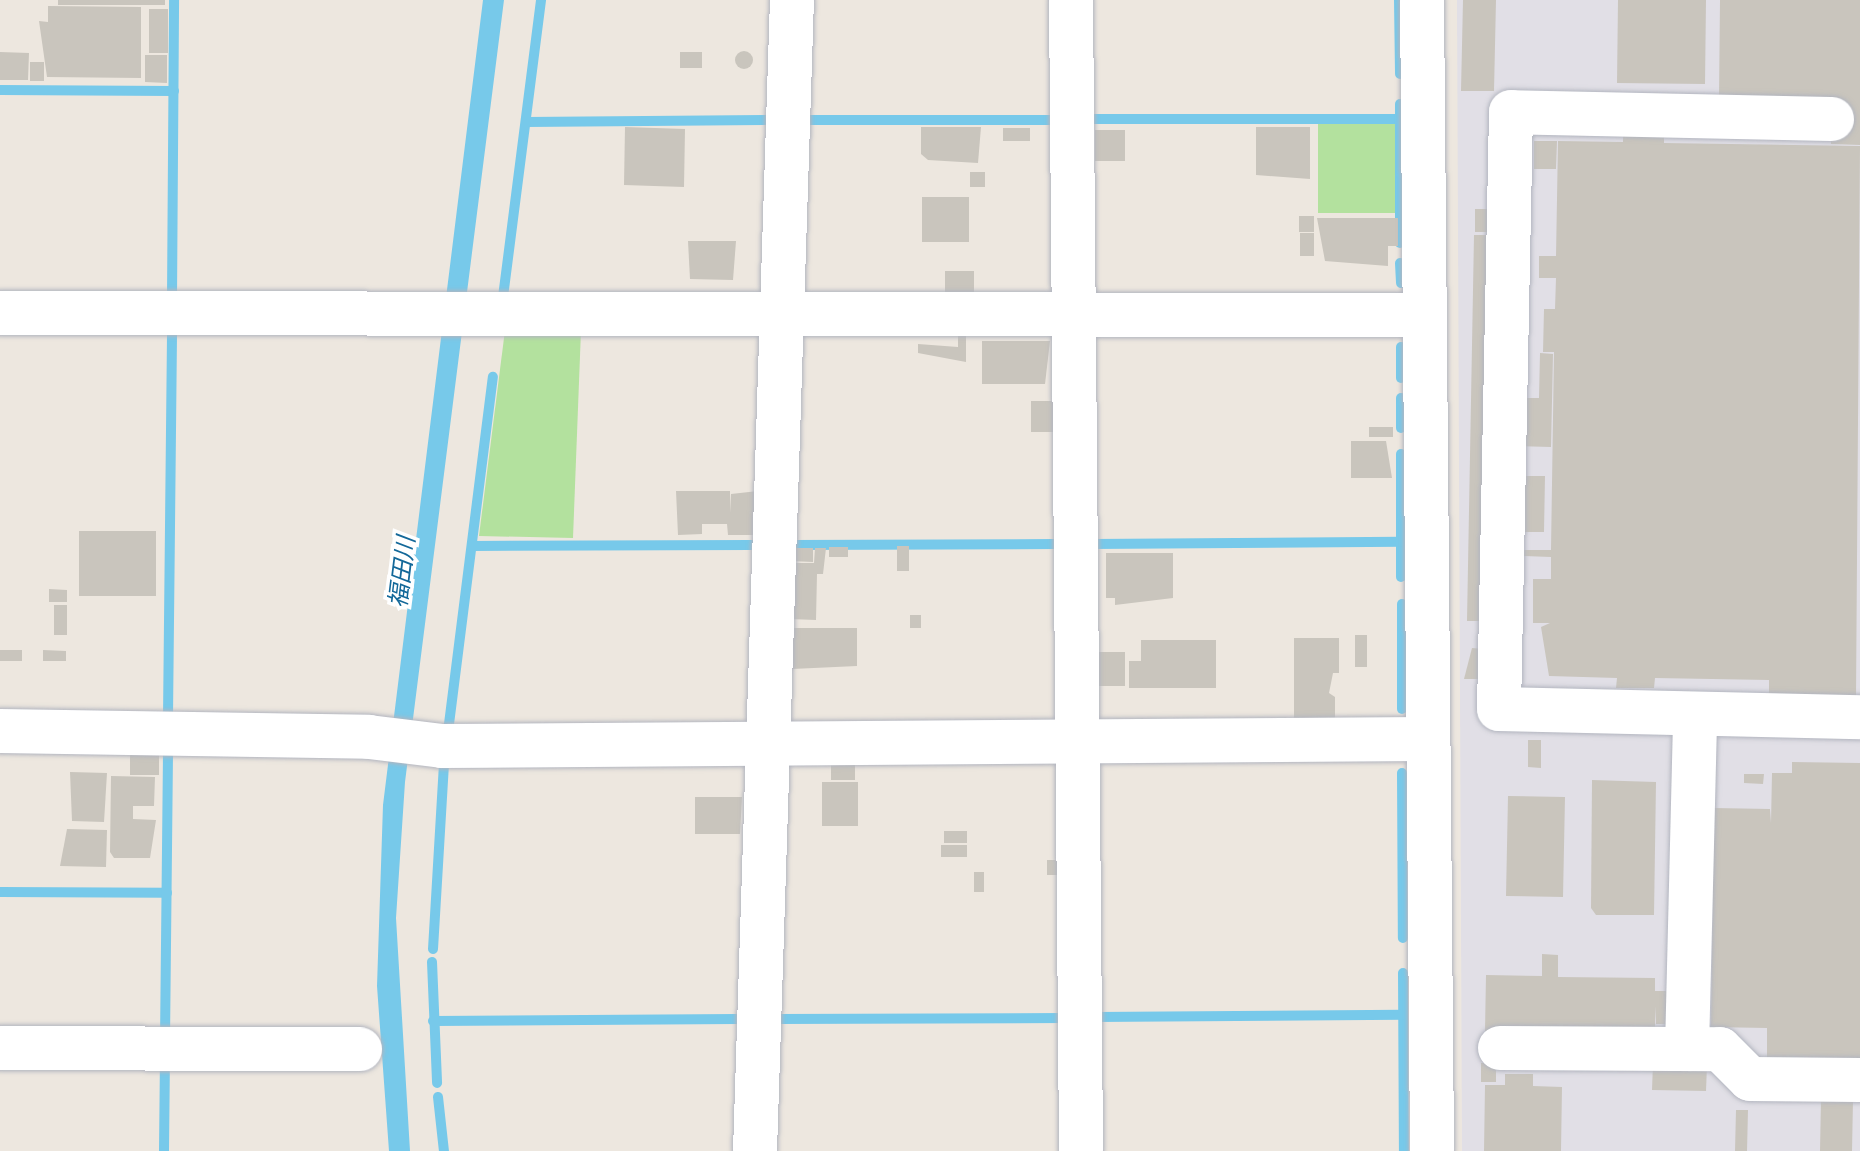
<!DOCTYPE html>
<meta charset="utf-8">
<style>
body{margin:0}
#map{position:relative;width:1860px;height:1151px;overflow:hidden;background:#ede7df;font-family:"Exo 2","Noto Sans JP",sans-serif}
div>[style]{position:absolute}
.industrial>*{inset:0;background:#e1dfe6}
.green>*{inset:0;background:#b3e19e}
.water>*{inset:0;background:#77c9ea}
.stream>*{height:10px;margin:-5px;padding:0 5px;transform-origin:5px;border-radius:5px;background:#77c9ea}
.building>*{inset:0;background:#c9c5bd}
.round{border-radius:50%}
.roads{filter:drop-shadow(0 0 2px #b2b5bf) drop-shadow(0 0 2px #b2b5bf)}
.minor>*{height:44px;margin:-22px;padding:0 22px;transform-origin:22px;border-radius:22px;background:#fff}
span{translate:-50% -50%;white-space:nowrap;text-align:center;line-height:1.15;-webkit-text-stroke:7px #fff;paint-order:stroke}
.water-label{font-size:24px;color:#136899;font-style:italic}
</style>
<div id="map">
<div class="industrial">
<i style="clip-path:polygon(1457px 0,1860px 0,1860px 1151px,1462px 1151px)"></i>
</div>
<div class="green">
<i style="clip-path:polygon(1318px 122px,1395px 122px,1395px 213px,1318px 213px)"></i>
<i style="clip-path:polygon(505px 330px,581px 330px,573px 538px,479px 536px)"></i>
</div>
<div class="water">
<i style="clip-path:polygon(483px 0,504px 0,405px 782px,396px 918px,410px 1151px,389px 1151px,377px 986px,383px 805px)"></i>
</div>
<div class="stream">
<i style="left:1399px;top:0;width:74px;rotate:89.2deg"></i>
<i style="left:0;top:90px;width:174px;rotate:0.3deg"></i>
<i style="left:1400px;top:104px;width:139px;rotate:90deg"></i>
<i style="left:1085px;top:119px;width:315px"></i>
<i style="left:809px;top:120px;width:246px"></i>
<i style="left:526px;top:122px;width:246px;rotate:-0.5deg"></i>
<i style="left:1400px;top:263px;width:20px;rotate:87deg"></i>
<i style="left:503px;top:297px;width:299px;rotate:-82.7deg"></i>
<i style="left:172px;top:298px;width:298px;rotate:-89.6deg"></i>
<i style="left:1401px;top:347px;width:31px;rotate:90deg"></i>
<i style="left:1401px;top:398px;width:30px;rotate:90deg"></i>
<i style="left:1401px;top:454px;width:123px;rotate:90deg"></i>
<i style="left:1092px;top:544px;width:309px;rotate:-0.4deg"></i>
<i style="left:792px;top:545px;width:263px;rotate:-0.2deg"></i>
<i style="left:472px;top:546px;width:280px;rotate:-0.2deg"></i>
<i style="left:1402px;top:604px;width:105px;rotate:90deg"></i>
<i style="left:168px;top:717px;width:385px;rotate:-89.4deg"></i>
<i style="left:449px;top:724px;width:350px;rotate:-82.8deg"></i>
<i style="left:1402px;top:773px;width:165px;rotate:89.7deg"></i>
<i style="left:0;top:892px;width:167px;rotate:0.3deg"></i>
<i style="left:433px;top:949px;width:186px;rotate:-86.6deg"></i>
<i style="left:432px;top:962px;width:121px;rotate:87.6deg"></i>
<i style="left:1403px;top:973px;width:178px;rotate:89.7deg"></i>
<i style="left:1095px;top:1017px;width:308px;rotate:-0.4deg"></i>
<i style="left:776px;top:1019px;width:290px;rotate:-0.2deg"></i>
<i style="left:433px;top:1021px;width:304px;rotate:-0.4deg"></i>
<i style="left:165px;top:1040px;width:286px;rotate:-89.4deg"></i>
<i style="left:438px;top:1097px;width:54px;rotate:83.7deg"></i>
<i style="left:164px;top:1151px;width:90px;rotate:-89.4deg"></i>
</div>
<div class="building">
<i style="clip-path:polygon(58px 0,165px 0,165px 5px,58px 5px)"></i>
<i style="clip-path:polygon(1463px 0,1496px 0,1494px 91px,1461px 91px)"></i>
<i style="clip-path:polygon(1618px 0,1706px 0,1705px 84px,1617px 83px)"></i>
<i style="clip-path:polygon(1720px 0,1860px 0,1860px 145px,1831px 144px,1832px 99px,1719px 97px)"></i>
<i style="clip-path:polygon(48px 6px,141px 7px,141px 78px,47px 77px,39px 21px,48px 22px)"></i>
<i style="clip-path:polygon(149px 9px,168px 9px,168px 53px,149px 53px)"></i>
<i class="round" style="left:735px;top:51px;width:18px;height:18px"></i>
<i style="clip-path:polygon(0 52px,29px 53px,28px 80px,0 80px)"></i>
<i style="clip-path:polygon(680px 52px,702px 52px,702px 68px,680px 68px)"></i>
<i style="clip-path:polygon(145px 55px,167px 55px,167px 83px,145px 82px)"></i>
<i style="clip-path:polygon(30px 62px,44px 62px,44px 81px,30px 81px)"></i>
<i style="clip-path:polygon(625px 127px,685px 129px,684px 187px,624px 185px)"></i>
<i style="clip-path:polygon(921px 127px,981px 127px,978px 163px,928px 160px,921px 154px)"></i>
<i style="clip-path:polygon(1256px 127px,1310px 127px,1310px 179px,1256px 175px)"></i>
<i style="clip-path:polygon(1003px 128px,1030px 128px,1030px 141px,1003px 141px)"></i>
<i style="clip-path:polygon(1095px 130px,1125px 130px,1125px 161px,1095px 161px)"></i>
<i style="clip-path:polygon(1623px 134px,1664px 135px,1664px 143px,1860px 146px,1856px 698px,1769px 697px,1769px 680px,1655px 678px,1654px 688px,1616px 688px,1617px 678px,1549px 676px,1541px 627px,1550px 623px,1533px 623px,1533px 579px,1551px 579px,1551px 557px,1521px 556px,1521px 550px,1551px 550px,1554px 352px,1543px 352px,1544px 309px,1555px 309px,1556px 278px,1539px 278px,1539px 256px,1556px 256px,1558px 141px,1623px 142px)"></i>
<i style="clip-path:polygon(1534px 141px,1557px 141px,1556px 169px,1534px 169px)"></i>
<i style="clip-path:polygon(970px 172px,985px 172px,985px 187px,970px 187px)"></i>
<i style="clip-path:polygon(922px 197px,969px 197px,969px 242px,922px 242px)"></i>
<i style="clip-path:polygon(1475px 209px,1487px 209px,1487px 232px,1475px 232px)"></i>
<i style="clip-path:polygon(1299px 216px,1314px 216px,1314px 232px,1299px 232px)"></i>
<i style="clip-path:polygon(1317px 218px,1398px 218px,1398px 246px,1388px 246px,1388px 266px,1325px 261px)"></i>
<i style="clip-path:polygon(1300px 233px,1314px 233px,1314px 256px,1300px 256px)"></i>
<i style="clip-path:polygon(1474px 235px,1490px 235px,1483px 621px,1467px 621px)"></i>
<i style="clip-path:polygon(688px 241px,736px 241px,733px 280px,690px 279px)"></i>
<i style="clip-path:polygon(945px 271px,974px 271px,974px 299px,945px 299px)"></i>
<i style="clip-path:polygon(958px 333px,966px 333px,966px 362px,918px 353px,918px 344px,958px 347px)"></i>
<i style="clip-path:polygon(982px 341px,1050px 341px,1045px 384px,982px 384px)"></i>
<i style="clip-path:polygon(1540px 353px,1553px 354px,1551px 447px,1519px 446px,1520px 398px,1539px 398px)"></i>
<i style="clip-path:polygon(1031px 401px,1059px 401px,1059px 432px,1031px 432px)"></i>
<i style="clip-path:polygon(1369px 427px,1393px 427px,1393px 437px,1369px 437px)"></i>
<i style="clip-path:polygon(1351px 441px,1386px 441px,1392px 478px,1351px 478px)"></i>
<i style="clip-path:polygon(1522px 476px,1545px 476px,1544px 532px,1521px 532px)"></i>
<i style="clip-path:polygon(676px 491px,730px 491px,730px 513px,731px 494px,758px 491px,759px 535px,728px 535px,727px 524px,702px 524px,702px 534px,678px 535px)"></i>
<i style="clip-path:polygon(79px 531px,156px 531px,156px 596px,79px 596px)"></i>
<i style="clip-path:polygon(897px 546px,909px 546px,909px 571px,897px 571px)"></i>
<i style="clip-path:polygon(829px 547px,848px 547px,848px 557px,829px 557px)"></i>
<i style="clip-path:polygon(791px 548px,813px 548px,813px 562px,791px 561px)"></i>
<i style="clip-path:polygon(815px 548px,826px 548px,823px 574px,817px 574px,816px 620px,789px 619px,791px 563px,814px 563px)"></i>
<i style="clip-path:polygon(1106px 553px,1173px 553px,1173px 598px,1115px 605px,1115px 598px,1106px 598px)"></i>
<i style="clip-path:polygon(49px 589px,67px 590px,67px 602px,49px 602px)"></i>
<i style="clip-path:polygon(54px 605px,67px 605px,67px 635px,54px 635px)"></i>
<i style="clip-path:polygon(910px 615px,921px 615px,921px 628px,910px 628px)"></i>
<i style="clip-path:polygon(792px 628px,857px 628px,857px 666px,792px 669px)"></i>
<i style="clip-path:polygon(1355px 635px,1367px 635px,1367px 667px,1355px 667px)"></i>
<i style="clip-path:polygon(1294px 638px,1339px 638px,1339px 673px,1333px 673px,1329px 693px,1335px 697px,1335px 720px,1294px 722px)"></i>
<i style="clip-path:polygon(1141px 640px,1216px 640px,1216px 688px,1129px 688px,1129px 661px,1141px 661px)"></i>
<i style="clip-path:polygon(1472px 648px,1484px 649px,1483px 679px,1464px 679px)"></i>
<i style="clip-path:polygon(0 650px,22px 650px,22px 661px,0 661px)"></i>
<i style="clip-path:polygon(43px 650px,66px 651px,66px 661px,43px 661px)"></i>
<i style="clip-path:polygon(1092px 652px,1125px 652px,1125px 686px,1092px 686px)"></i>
<i style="clip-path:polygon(1528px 740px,1541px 740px,1541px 768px,1528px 767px)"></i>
<i style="clip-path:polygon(130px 746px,159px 747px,159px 775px,130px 775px)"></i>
<i style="clip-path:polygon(831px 757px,855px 757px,855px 780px,831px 780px)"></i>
<i style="clip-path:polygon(1792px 762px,1860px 763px,1860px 1059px,1767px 1057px,1767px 1028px,1711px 1027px,1714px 808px,1770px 809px,1771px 823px,1772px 773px,1792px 773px)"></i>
<i style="clip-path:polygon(70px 772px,107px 773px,104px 822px,72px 821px)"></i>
<i style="clip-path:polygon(1744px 774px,1764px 774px,1763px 784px,1744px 783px)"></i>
<i style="clip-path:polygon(111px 776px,155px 777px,154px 806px,133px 806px,133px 819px,156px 820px,150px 858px,114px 858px,110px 852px)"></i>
<i style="clip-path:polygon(1592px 780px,1656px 782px,1654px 915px,1596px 915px,1591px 908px)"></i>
<i style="clip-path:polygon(822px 782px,858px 782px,858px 826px,822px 826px)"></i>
<i style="clip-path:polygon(1508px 796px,1565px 797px,1563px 897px,1506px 896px)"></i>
<i style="clip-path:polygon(695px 797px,742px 797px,740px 834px,695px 834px)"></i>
<i style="clip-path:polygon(67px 829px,107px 830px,106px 867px,60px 866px)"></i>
<i style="clip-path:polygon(944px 831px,967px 831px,967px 843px,944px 843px)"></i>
<i style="clip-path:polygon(941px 845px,967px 845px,967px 857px,941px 857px)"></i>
<i style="clip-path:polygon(1047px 860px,1063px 860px,1063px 875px,1047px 875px)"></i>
<i style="clip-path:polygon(974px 872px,984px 872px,984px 892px,974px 892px)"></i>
<i style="clip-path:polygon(1542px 954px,1558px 955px,1558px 977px,1655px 978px,1655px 991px,1672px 991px,1672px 1024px,1656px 1024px,1655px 1006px,1655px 1034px,1485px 1031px,1486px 975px,1542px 976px)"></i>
<i style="clip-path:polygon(1481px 1063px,1496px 1063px,1496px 1082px,1481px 1082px)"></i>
<i style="clip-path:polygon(1653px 1063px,1707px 1065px,1706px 1091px,1652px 1090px)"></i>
<i style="clip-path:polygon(1505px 1074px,1533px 1074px,1533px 1086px,1562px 1087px,1561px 1151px,1484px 1151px,1485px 1085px,1505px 1085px)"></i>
<i style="clip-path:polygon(1821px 1099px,1853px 1100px,1852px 1151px,1820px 1151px)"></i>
<i style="clip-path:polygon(1736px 1110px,1748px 1110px,1747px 1151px,1735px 1151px)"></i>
</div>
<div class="roads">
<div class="minor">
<i style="left:1071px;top:0;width:1151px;rotate:89.5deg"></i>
<i style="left:1422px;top:0;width:1151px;rotate:89.5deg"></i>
<i style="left:1832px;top:119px;width:321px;rotate:-178.8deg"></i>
<i style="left:1511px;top:112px;width:597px;rotate:91.15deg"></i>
<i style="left:1499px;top:709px;width:361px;rotate:1.3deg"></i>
<i style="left:0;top:313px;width:1424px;rotate:0.08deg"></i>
<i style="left:0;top:731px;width:369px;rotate:0.9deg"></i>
<i style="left:369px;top:737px;width:74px;rotate:7deg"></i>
<i style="left:442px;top:746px;width:983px;rotate:-0.41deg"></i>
<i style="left:0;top:1048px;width:360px;rotate:0.2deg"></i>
<i style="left:1500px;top:1048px;width:220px;rotate:0.3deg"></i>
<i style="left:1720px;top:1049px;width:42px;rotate:45deg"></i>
<i style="left:1750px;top:1079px;width:110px;rotate:0.5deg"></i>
<i style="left:1687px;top:1049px;width:335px;rotate:-88.6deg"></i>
<i style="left:755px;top:1151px;width:1152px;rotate:-88.16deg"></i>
</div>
</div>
<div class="water-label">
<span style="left:401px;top:572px;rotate:-83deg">福田川</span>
</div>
</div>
